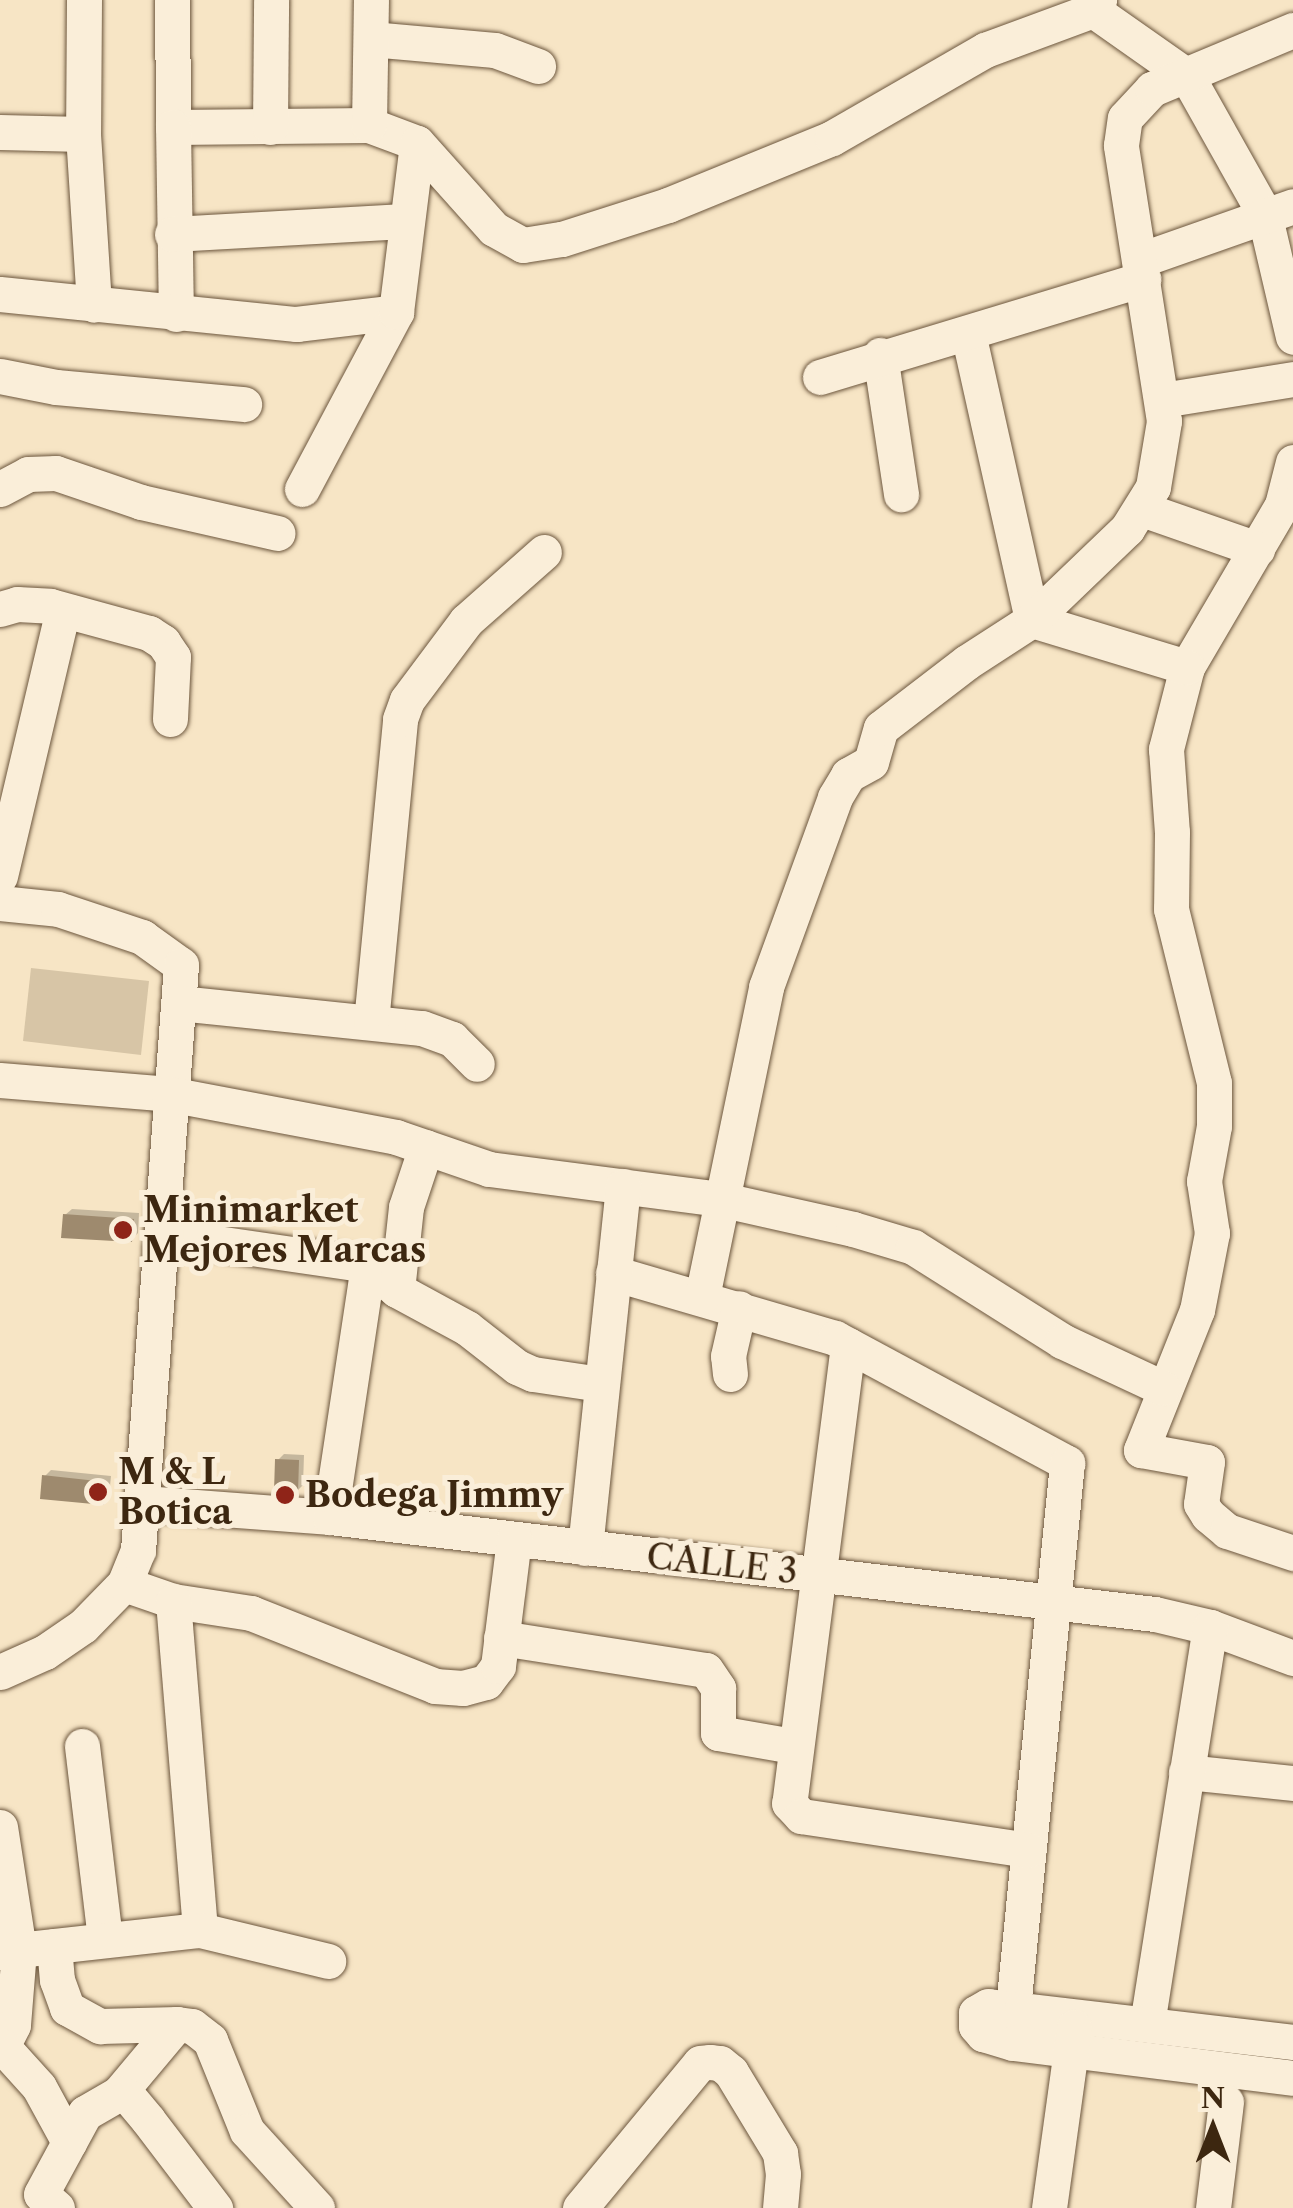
<!DOCTYPE html>
<style>
body{margin:0}
#map{position:relative;width:1293px;height:2208px;overflow:hidden;background:#f7e5c5;font-family:"Libre Caslon Text",serif}
div>[style]{position:absolute}
.green>*{inset:0;background:#d7c5a6}
.shadow>*{inset:0;background:#0003}
.building>*{inset:0;background:#9e8a6e}
.roads{filter:drop-shadow(0 0 2px #6c563d) drop-shadow(0 0 2px #6c563d)}
.minor>*{height:35px;margin:-17.5px;padding:0 17.5px;transform-origin:17.5px;border-radius:17.5px;background:#faeed9}
.dots>*{width:28px;height:28px;translate:-50% -50%;box-sizing:border-box;border:5px solid #faeed9;border-radius:50%}
span{translate:-50% -50%;white-space:nowrap;text-align:center;line-height:1.15;-webkit-text-stroke:10px #faeed9;paint-order:stroke}
.poi-label{font-size:35px;color:#3d2710;font-weight:700}
.left{translate:0 -50%;text-align:left}
.street-label{font-size:35px;color:#3d2710}
.north{position:absolute;left:1163px;top:2078px;width:100px;height:100px;-webkit-text-stroke:8px #faeed9;paint-order:stroke;rotate:0deg;font-size:28px;font-weight:700;line-height:40px;text-align:center;color:#3d2710}
.north::after{content:'';display:block;margin:auto;width:35px;height:45px;background:#3d2710;clip-path:polygon(50% 0,100% 100%,50% 72%,0 100%)}
</style>
<div id="map">
<div class="green">
<i style="clip-path:polygon(31px 968px,149px 981px,141px 1055px,23px 1041px)"></i>
</div>
<div class="shadow">
<i style="clip-path:polygon(72px 1209px,139px 1213px,138px 1233px,131px 1240px,65px 1215px)"></i>
<i style="clip-path:polygon(284px 1454px,304px 1455px,303px 1485px,297px 1491px,278px 1460px)"></i>
<i style="clip-path:polygon(51px 1470px,111px 1476px,109px 1496px,103px 1502px,45px 1476px)"></i>
</div>
<div class="building">
<i style="clip-path:polygon(63px 1214px,134px 1219px,132px 1242px,61px 1238px)"></i>
<i style="clip-path:polygon(275px 1459px,299px 1460px,298px 1493px,274px 1492px)"></i>
<i style="clip-path:polygon(42px 1475px,106px 1482px,104px 1505px,40px 1499px)"></i>
</div>
<div class="roads">
<div class="minor">
<i style="left:84px;top:0;width:134px;rotate:90.4deg"></i>
<i style="left:83px;top:134px;width:171px;rotate:86.3deg"></i>
<i style="left:172px;top:0;width:127px;rotate:89.5deg"></i>
<i style="left:173px;top:127px;width:196px;rotate:-0.6deg"></i>
<i style="left:369px;top:125px;width:51px;rotate:20.6deg"></i>
<i style="left:417px;top:143px;width:115px;rotate:48.2deg"></i>
<i style="left:494px;top:229px;width:33px;rotate:29deg"></i>
<i style="left:523px;top:245px;width:39px;rotate:-9deg"></i>
<i style="left:562px;top:239px;width:111px;rotate:-17.8deg"></i>
<i style="left:668px;top:205px;width:177px;rotate:-22.2deg"></i>
<i style="left:832px;top:138px;width:177px;rotate:-29.9deg"></i>
<i style="left:985px;top:50px;width:115px;rotate:-20.3deg"></i>
<i style="left:1093px;top:10px;width:12px;rotate:-59deg"></i>
<i style="left:1093px;top:10px;width:115px;rotate:35.1deg"></i>
<i style="left:1187px;top:76px;width:157px;rotate:60.7deg"></i>
<i style="left:1264px;top:213px;width:127px;rotate:76.8deg"></i>
<i style="left:371px;top:39px;width:124px;rotate:5.1deg"></i>
<i style="left:495px;top:50px;width:46px;rotate:20.4deg"></i>
<i style="left:369px;top:125px;width:125px;rotate:-89.1deg"></i>
<i style="left:173px;top:127px;width:187px;rotate:89.1deg"></i>
<i style="left:270px;top:127px;width:127px;rotate:-89.5deg"></i>
<i style="left:0;top:132px;width:83px;rotate:1.4deg"></i>
<i style="left:172px;top:234px;width:233px;rotate:-3.2deg"></i>
<i style="left:1140px;top:260px;width:162px;rotate:-19.4deg"></i>
<i style="left:0;top:294px;width:298px;rotate:5.8deg"></i>
<i style="left:296px;top:324px;width:101px;rotate:-6.8deg"></i>
<i style="left:968px;top:333px;width:294px;rotate:77.4deg"></i>
<i style="left:880px;top:355px;width:141px;rotate:81.4deg"></i>
<i style="left:0;top:376px;width:57px;rotate:11.1deg"></i>
<i style="left:56px;top:387px;width:189px;rotate:5.2deg"></i>
<i style="left:820px;top:377px;width:338px;rotate:-16.9deg"></i>
<i style="left:1162px;top:400px;width:133px;rotate:-9.1deg"></i>
<i style="left:1293px;top:462px;width:44px;rotate:104.3deg"></i>
<i style="left:1282px;top:505px;width:188px;rotate:120.4deg"></i>
<i style="left:1187px;top:667px;width:85px;rotate:104.4deg"></i>
<i style="left:1166px;top:749px;width:83px;rotate:85.9deg"></i>
<i style="left:1172px;top:832px;width:77px;rotate:90.7deg"></i>
<i style="left:1171px;top:909px;width:179px;rotate:76.1deg"></i>
<i style="left:1214px;top:1083px;width:43px;rotate:90deg"></i>
<i style="left:1214px;top:1126px;width:56px;rotate:100.3deg"></i>
<i style="left:1204px;top:1181px;width:53px;rotate:81.3deg"></i>
<i style="left:1212px;top:1233px;width:78px;rotate:101deg"></i>
<i style="left:1197px;top:1310px;width:151px;rotate:111.8deg"></i>
<i style="left:1141px;top:1450px;width:67px;rotate:10.3deg"></i>
<i style="left:1207px;top:1462px;width:42px;rotate:98.1deg"></i>
<i style="left:1201px;top:1504px;width:13px;rotate:58deg"></i>
<i style="left:1208px;top:1515px;width:25px;rotate:40deg"></i>
<i style="left:1227px;top:1531px;width:70px;rotate:18.4deg"></i>
<i style="left:0;top:489px;width:32px;rotate:-28deg"></i>
<i style="left:28px;top:474px;width:28px;rotate:-2deg"></i>
<i style="left:56px;top:473px;width:90px;rotate:18.8deg"></i>
<i style="left:141px;top:502px;width:140px;rotate:12.8deg"></i>
<i style="left:302px;top:489px;width:200px;rotate:-62deg"></i>
<i style="left:396px;top:312px;width:170px;rotate:-82.9deg"></i>
<i style="left:1142px;top:509px;width:122px;rotate:19.2deg"></i>
<i style="left:0;top:609px;width:18px;rotate:-16deg"></i>
<i style="left:17px;top:604px;width:33px;rotate:3deg"></i>
<i style="left:50px;top:606px;width:103px;rotate:15.3deg"></i>
<i style="left:149px;top:633px;width:17px;rotate:33deg"></i>
<i style="left:163px;top:642px;width:18px;rotate:56deg"></i>
<i style="left:173px;top:657px;width:62px;rotate:92.8deg"></i>
<i style="left:1032px;top:620px;width:162px;rotate:16.9deg"></i>
<i style="left:0;top:876px;width:273px;rotate:-76.7deg"></i>
<i style="left:0;top:903px;width:58px;rotate:5.9deg"></i>
<i style="left:58px;top:909px;width:89px;rotate:18.4deg"></i>
<i style="left:142px;top:937px;width:48px;rotate:35.7deg"></i>
<i style="left:181px;top:965px;width:587px;rotate:94.2deg"></i>
<i style="left:138px;top:1550px;width:37px;rotate:112deg"></i>
<i style="left:124px;top:1584px;width:59px;rotate:134.3deg"></i>
<i style="left:83px;top:1626px;width:46px;rotate:145.6deg"></i>
<i style="left:45px;top:1652px;width:49px;rotate:156deg"></i>
<i style="left:179px;top:1003px;width:244px;rotate:5.9deg"></i>
<i style="left:422px;top:1028px;width:32px;rotate:20deg"></i>
<i style="left:452px;top:1039px;width:35px;rotate:45deg"></i>
<i style="left:371px;top:1022px;width:304px;rotate:-84.5deg"></i>
<i style="left:400px;top:719px;width:20px;rotate:-70deg"></i>
<i style="left:407px;top:700px;width:99px;rotate:-53.2deg"></i>
<i style="left:466px;top:621px;width:104px;rotate:-41.5deg"></i>
<i style="left:0;top:1080px;width:170px;rotate:4.7deg"></i>
<i style="left:169px;top:1094px;width:231px;rotate:10.7deg"></i>
<i style="left:396px;top:1137px;width:98px;rotate:19deg"></i>
<i style="left:489px;top:1169px;width:232px;rotate:7.4deg"></i>
<i style="left:719px;top:1199px;width:137px;rotate:12.6deg"></i>
<i style="left:853px;top:1229px;width:63px;rotate:16.7deg"></i>
<i style="left:913px;top:1247px;width:176px;rotate:32.2deg"></i>
<i style="left:1062px;top:1341px;width:111px;rotate:25deg"></i>
<i style="left:162px;top:1235px;width:208px;rotate:8.3deg"></i>
<i style="left:368px;top:1265px;width:255px;rotate:98.6deg"></i>
<i style="left:368px;top:1265px;width:38px;rotate:41deg"></i>
<i style="left:397px;top:1290px;width:80px;rotate:28.5deg"></i>
<i style="left:467px;top:1328px;width:63px;rotate:38deg"></i>
<i style="left:517px;top:1367px;width:17px;rotate:24deg"></i>
<i style="left:533px;top:1374px;width:68px;rotate:8.5deg"></i>
<i style="left:613px;top:1273px;width:231px;rotate:16.3deg"></i>
<i style="left:835px;top:1338px;width:264px;rotate:28.3deg"></i>
<i style="left:1067px;top:1463px;width:548px;rotate:95.66deg"></i>
<i style="left:397px;top:1290px;width:83px;rotate:-83.8deg"></i>
<i style="left:406px;top:1207px;width:63px;rotate:-71.6deg"></i>
<i style="left:702px;top:1297px;width:317px;rotate:-78.3deg"></i>
<i style="left:766px;top:987px;width:202px;rotate:-70deg"></i>
<i style="left:835px;top:797px;width:26px;rotate:-59deg"></i>
<i style="left:848px;top:775px;width:26px;rotate:-29deg"></i>
<i style="left:871px;top:762px;width:35px;rotate:-74deg"></i>
<i style="left:881px;top:728px;width:108px;rotate:-37.5deg"></i>
<i style="left:967px;top:662px;width:77px;rotate:-32.9deg"></i>
<i style="left:1032px;top:620px;width:132px;rotate:-43.8deg"></i>
<i style="left:1127px;top:529px;width:49px;rotate:-58.2deg"></i>
<i style="left:1153px;top:487px;width:67px;rotate:-80.5deg"></i>
<i style="left:1164px;top:421px;width:279px;rotate:-98.9deg"></i>
<i style="left:1121px;top:145px;width:27px;rotate:-82deg"></i>
<i style="left:1125px;top:118px;width:40px;rotate:-47deg"></i>
<i style="left:1152px;top:89px;width:153px;rotate:-22.7deg"></i>
<i style="left:848px;top:1345px;width:462px;rotate:97.3deg"></i>
<i style="left:789px;top:1803px;width:18px;rotate:47deg"></i>
<i style="left:801px;top:1816px;width:230px;rotate:8.5deg"></i>
<i style="left:730px;top:1374px;width:18px;rotate:-96deg"></i>
<i style="left:728px;top:1356px;width:49px;rotate:-77.1deg"></i>
<i style="left:144px;top:1503px;width:187px;rotate:4.3deg"></i>
<i style="left:330px;top:1517px;width:831px;rotate:6.71deg"></i>
<i style="left:1155px;top:1614px;width:57px;rotate:13.3deg"></i>
<i style="left:1210px;top:1627px;width:89px;rotate:20.5deg"></i>
<i style="left:585px;top:1548px;width:364px;rotate:-84deg"></i>
<i style="left:124px;top:1584px;width:52px;rotate:19.1deg"></i>
<i style="left:173px;top:1601px;width:79px;rotate:8.7deg"></i>
<i style="left:251px;top:1613px;width:198px;rotate:21.6deg"></i>
<i style="left:435px;top:1686px;width:28px;rotate:4deg"></i>
<i style="left:463px;top:1688px;width:24px;rotate:-15deg"></i>
<i style="left:486px;top:1682px;width:20px;rotate:-53deg"></i>
<i style="left:498px;top:1666px;width:128px;rotate:-82.8deg"></i>
<i style="left:173px;top:1601px;width:330px;rotate:85.3deg"></i>
<i style="left:501px;top:1638px;width:207px;rotate:8.9deg"></i>
<i style="left:706px;top:1670px;width:22px;rotate:56deg"></i>
<i style="left:718px;top:1688px;width:45px;rotate:90deg"></i>
<i style="left:718px;top:1733px;width:76px;rotate:9.8deg"></i>
<i style="left:82px;top:1746px;width:195px;rotate:83.2deg"></i>
<i style="left:1186px;top:1772px;width:108px;rotate:5.9deg"></i>
<i style="left:0;top:1827px;width:124px;rotate:81.2deg"></i>
<i style="left:19px;top:1950px;width:75px;rotate:94.6deg"></i>
<i style="left:13px;top:2025px;width:29px;rotate:117deg"></i>
<i style="left:54px;top:1946px;width:34px;rotate:85deg"></i>
<i style="left:57px;top:1980px;width:30px;rotate:70deg"></i>
<i style="left:67px;top:2008px;width:38px;rotate:29deg"></i>
<i style="left:100px;top:2026px;width:77px;rotate:-1.5deg"></i>
<i style="left:177px;top:2024px;width:15px;rotate:8deg"></i>
<i style="left:192px;top:2026px;width:23px;rotate:38deg"></i>
<i style="left:210px;top:2040px;width:98px;rotate:67.9deg"></i>
<i style="left:247px;top:2131px;width:104px;rotate:47.7deg"></i>
<i style="left:0;top:1952px;width:201px;rotate:-6.3deg"></i>
<i style="left:200px;top:1930px;width:132px;rotate:13.6deg"></i>
<i style="left:1147px;top:2024px;width:402px;rotate:-81deg"></i>
<i style="left:1293px;top:2042px;width:307px;rotate:-173.3deg"></i>
<i style="left:988px;top:2006px;width:14px;rotate:150deg"></i>
<i style="left:976px;top:2013px;width:13px;rotate:90deg"></i>
<i style="left:976px;top:2026px;width:11px;rotate:49deg"></i>
<i style="left:983px;top:2034px;width:31px;rotate:17deg"></i>
<i style="left:1013px;top:2043px;width:282px;rotate:7.1deg"></i>
<i style="left:2px;top:2046px;width:55px;rotate:47.9deg"></i>
<i style="left:39px;top:2087px;width:63px;rotate:61.4deg"></i>
<i style="left:119px;top:2093px;width:90px;rotate:-50deg"></i>
<i style="left:57px;top:2208px;width:21px;rotate:-139deg"></i>
<i style="left:41px;top:2194px;width:92px;rotate:-61.5deg"></i>
<i style="left:85px;top:2113px;width:39px;rotate:-30deg"></i>
<i style="left:119px;top:2093px;width:9px;rotate:18deg"></i>
<i style="left:128px;top:2096px;width:31px;rotate:50deg"></i>
<i style="left:148px;top:2120px;width:111px;rotate:52.7deg"></i>
<i style="left:580px;top:2208px;width:188px;rotate:-50.4deg"></i>
<i style="left:700px;top:2063px;width:10px;rotate:-6deg"></i>
<i style="left:710px;top:2062px;width:10px;rotate:6deg"></i>
<i style="left:720px;top:2063px;width:14px;rotate:39deg"></i>
<i style="left:731px;top:2072px;width:95px;rotate:58.8deg"></i>
<i style="left:780px;top:2153px;width:21px;rotate:82deg"></i>
<i style="left:783px;top:2174px;width:34px;rotate:95deg"></i>
<i style="left:1049px;top:2208px;width:183px;rotate:-82.1deg"></i>
<i style="left:1213px;top:2208px;width:107px;rotate:-83deg"></i>
</div>
</div>
<div class="dots">
<i style="left:123px;top:1230px;background:#8f2418"></i>
<i style="left:98px;top:1492px;background:#8f2418"></i>
<i style="left:285px;top:1495px;background:#8f2418"></i>
</div>
<div class="poi-label">
<span class="left" style="left:143px;top:1230px">Minimarket<br>Mejores Marcas</span>
<span class="left" style="left:118px;top:1492px">M &amp; L<br>Botica</span>
<span class="left" style="left:305px;top:1495px">Bodega Jimmy</span>
</div>
<div class="street-label">
<span style="left:722px;top:1564px;rotate:6deg">CALLE 3</span>
</div>
<div class="north">N</div>
</div>
